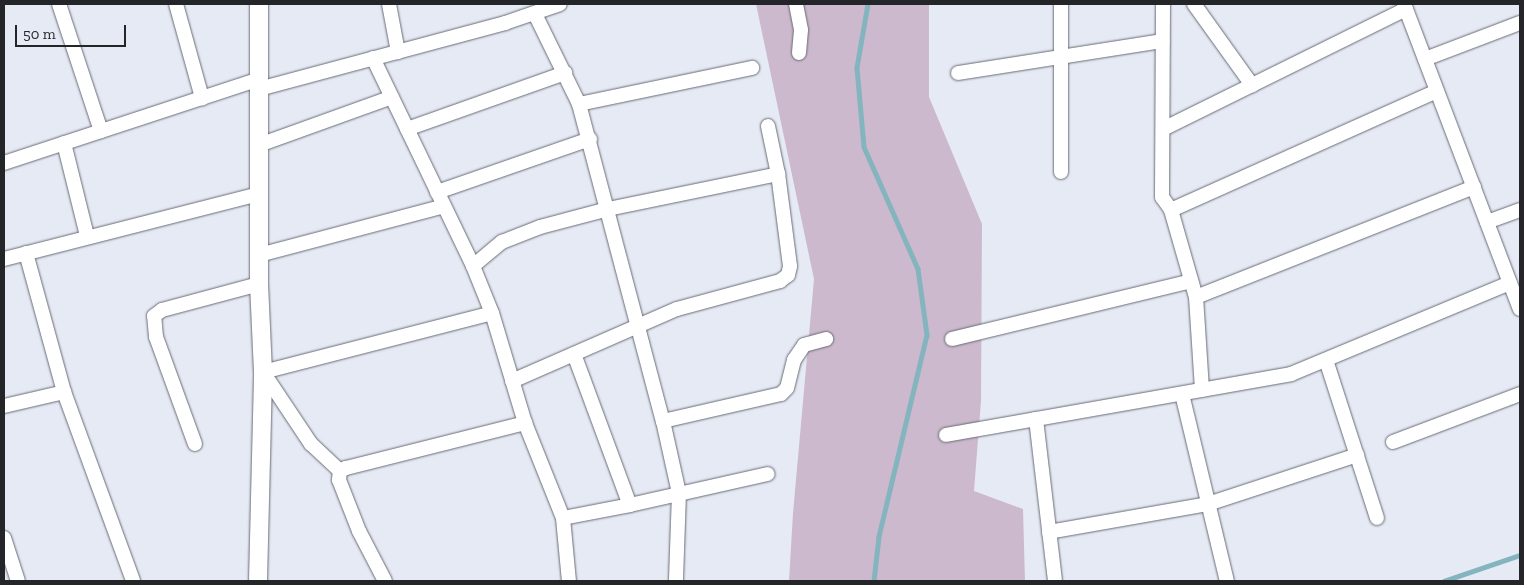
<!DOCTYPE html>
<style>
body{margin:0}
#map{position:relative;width:1524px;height:585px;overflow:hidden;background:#e6eaf5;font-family:"Zilla Slab",serif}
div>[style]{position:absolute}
.green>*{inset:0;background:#cdb9cd}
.stream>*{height:4.5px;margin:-2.25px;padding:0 2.25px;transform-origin:2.25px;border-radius:2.25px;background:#84b5be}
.roads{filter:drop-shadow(0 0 1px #676b74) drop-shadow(0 0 1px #676b74)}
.minor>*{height:14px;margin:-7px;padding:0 7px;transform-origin:7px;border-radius:7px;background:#fff}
.tertiary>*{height:18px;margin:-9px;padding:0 9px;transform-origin:9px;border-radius:9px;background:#fff}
span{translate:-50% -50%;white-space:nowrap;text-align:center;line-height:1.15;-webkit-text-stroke:4.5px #e6eaf5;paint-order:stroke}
.frame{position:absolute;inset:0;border:5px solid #232529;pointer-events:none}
.scale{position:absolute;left:15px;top:25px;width:111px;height:22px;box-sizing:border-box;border:2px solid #232529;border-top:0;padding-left:6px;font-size:15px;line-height:18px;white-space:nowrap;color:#232529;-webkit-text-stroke:4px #e6eaf5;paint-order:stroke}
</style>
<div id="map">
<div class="green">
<i style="clip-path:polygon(756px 4px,929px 4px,929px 97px,982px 224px,981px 401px,974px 491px,1023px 509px,1025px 581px,789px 581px,793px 513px,814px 279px)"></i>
</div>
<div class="stream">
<i style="left:868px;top:4px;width:65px;rotate:99.8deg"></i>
<i style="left:857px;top:68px;width:79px;rotate:84.9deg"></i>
<i style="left:864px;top:147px;width:133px;rotate:66.1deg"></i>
<i style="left:918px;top:269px;width:67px;rotate:82.2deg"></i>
<i style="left:927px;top:335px;width:208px;rotate:103.4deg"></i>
<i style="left:879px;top:537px;width:44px;rotate:96.5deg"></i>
<i style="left:1444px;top:581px;width:80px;rotate:-18.9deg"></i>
</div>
<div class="roads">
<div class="minor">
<i style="left:59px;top:4px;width:134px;rotate:71.7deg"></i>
<i style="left:176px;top:4px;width:98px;rotate:74.5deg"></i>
<i style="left:389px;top:4px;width:49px;rotate:79.4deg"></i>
<i style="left:796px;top:4px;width:26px;rotate:79deg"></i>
<i style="left:801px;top:30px;width:23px;rotate:95deg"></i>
<i style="left:1061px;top:4px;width:168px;rotate:90deg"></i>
<i style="left:1163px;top:4px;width:193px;rotate:90.3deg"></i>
<i style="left:1162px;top:197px;width:16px;rotate:55deg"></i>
<i style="left:1171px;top:210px;width:91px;rotate:74deg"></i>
<i style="left:1196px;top:297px;width:93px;rotate:86.3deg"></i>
<i style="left:1194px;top:4px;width:100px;rotate:54.4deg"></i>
<i style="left:1404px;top:4px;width:326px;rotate:69.2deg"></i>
<i style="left:535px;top:14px;width:100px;rotate:63.9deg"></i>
<i style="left:579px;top:104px;width:328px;rotate:75.2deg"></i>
<i style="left:663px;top:421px;width:74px;rotate:77.5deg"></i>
<i style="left:679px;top:493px;width:88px;rotate:92deg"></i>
<i style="left:373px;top:58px;width:231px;rotate:64.3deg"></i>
<i style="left:473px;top:266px;width:51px;rotate:68deg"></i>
<i style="left:492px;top:313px;width:115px;rotate:73.3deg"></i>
<i style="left:525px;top:423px;width:102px;rotate:68.2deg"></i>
<i style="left:563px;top:518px;width:63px;rotate:84.6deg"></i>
<i style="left:1425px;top:59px;width:102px;rotate:-20.8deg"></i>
<i style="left:958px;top:73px;width:207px;rotate:-8.9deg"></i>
<i style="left:259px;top:89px;width:255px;rotate:-15deg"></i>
<i style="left:505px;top:23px;width:58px;rotate:-19.1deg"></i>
<i style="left:579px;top:104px;width:177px;rotate:-11.8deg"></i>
<i style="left:407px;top:129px;width:168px;rotate:-19.5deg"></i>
<i style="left:1163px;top:129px;width:271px;rotate:-26.3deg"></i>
<i style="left:64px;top:143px;width:96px;rotate:76.1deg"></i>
<i style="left:259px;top:145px;width:141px;rotate:-19.8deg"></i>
<i style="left:4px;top:163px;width:268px;rotate:-18.2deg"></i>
<i style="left:437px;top:192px;width:162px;rotate:-19.1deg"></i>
<i style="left:1171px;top:210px;width:291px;rotate:-24.1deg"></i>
<i style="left:1487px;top:222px;width:35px;rotate:-20deg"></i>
<i style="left:26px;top:253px;width:144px;rotate:74.7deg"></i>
<i style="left:64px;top:392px;width:201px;rotate:69.9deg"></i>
<i style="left:259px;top:255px;width:191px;rotate:-14.8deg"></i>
<i style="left:4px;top:259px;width:263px;rotate:-14.3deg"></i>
<i style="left:473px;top:266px;width:38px;rotate:-40deg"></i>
<i style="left:502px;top:242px;width:41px;rotate:-21.5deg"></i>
<i style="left:540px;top:227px;width:70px;rotate:-14.8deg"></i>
<i style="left:608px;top:209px;width:174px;rotate:-11.6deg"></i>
<i style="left:778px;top:174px;width:49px;rotate:-101.8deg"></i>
<i style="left:1196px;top:297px;width:299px;rotate:-21.6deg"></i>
<i style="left:952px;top:339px;width:246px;rotate:-13.6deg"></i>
<i style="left:574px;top:354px;width:161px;rotate:69.7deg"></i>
<i style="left:1326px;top:360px;width:166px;rotate:72.1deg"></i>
<i style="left:512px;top:381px;width:180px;rotate:-23.6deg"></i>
<i style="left:677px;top:309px;width:107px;rotate:-15.2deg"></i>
<i style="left:780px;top:281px;width:10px;rotate:-37deg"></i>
<i style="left:788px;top:275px;width:9px;rotate:-77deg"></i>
<i style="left:790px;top:266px;width:93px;rotate:-97.4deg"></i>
<i style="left:1182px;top:394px;width:192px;rotate:76.5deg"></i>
<i style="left:4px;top:406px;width:62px;rotate:-13.1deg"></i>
<i style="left:1036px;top:419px;width:163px;rotate:83.3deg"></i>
<i style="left:663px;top:421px;width:121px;rotate:-12.9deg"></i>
<i style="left:781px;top:394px;width:8px;rotate:-45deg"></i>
<i style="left:787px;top:388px;width:29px;rotate:-76deg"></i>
<i style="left:794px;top:360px;width:18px;rotate:-56deg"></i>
<i style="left:804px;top:345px;width:23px;rotate:-15deg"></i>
<i style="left:946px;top:435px;width:350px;rotate:-10deg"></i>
<i style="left:1291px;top:374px;width:237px;rotate:-22.6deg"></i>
<i style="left:1393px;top:442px;width:136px;rotate:-20.7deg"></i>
<i style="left:195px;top:444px;width:114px;rotate:-110deg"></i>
<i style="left:156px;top:337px;width:21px;rotate:-95deg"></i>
<i style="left:154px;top:316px;width:10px;rotate:-37deg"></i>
<i style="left:162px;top:310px;width:100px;rotate:-15deg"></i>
<i style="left:340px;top:471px;width:40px;rotate:-137deg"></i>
<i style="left:311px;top:444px;width:87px;rotate:-123.7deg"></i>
<i style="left:263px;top:372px;width:236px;rotate:-14.4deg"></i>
<i style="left:563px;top:518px;width:68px;rotate:-11deg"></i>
<i style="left:630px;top:505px;width:141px;rotate:-12.7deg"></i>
<i style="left:1049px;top:532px;width:161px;rotate:-10deg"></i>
<i style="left:1208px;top:504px;width:157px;rotate:-18.2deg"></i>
<i style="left:4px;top:538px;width:45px;rotate:72deg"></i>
<i style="left:385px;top:581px;width:56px;rotate:-117.5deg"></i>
<i style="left:359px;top:531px;width:55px;rotate:-111.4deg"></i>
<i style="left:339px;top:480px;width:9px;rotate:-84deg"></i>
<i style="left:340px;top:471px;width:7px;rotate:-27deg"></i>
<i style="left:346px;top:468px;width:185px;rotate:-14.1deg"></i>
</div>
<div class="tertiary">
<i style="left:258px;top:581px;width:209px;rotate:-88.6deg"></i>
<i style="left:263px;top:372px;width:88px;rotate:-92.6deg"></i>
<i style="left:259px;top:284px;width:280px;rotate:-90deg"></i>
</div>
</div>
<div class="frame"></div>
<div class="scale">50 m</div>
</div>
